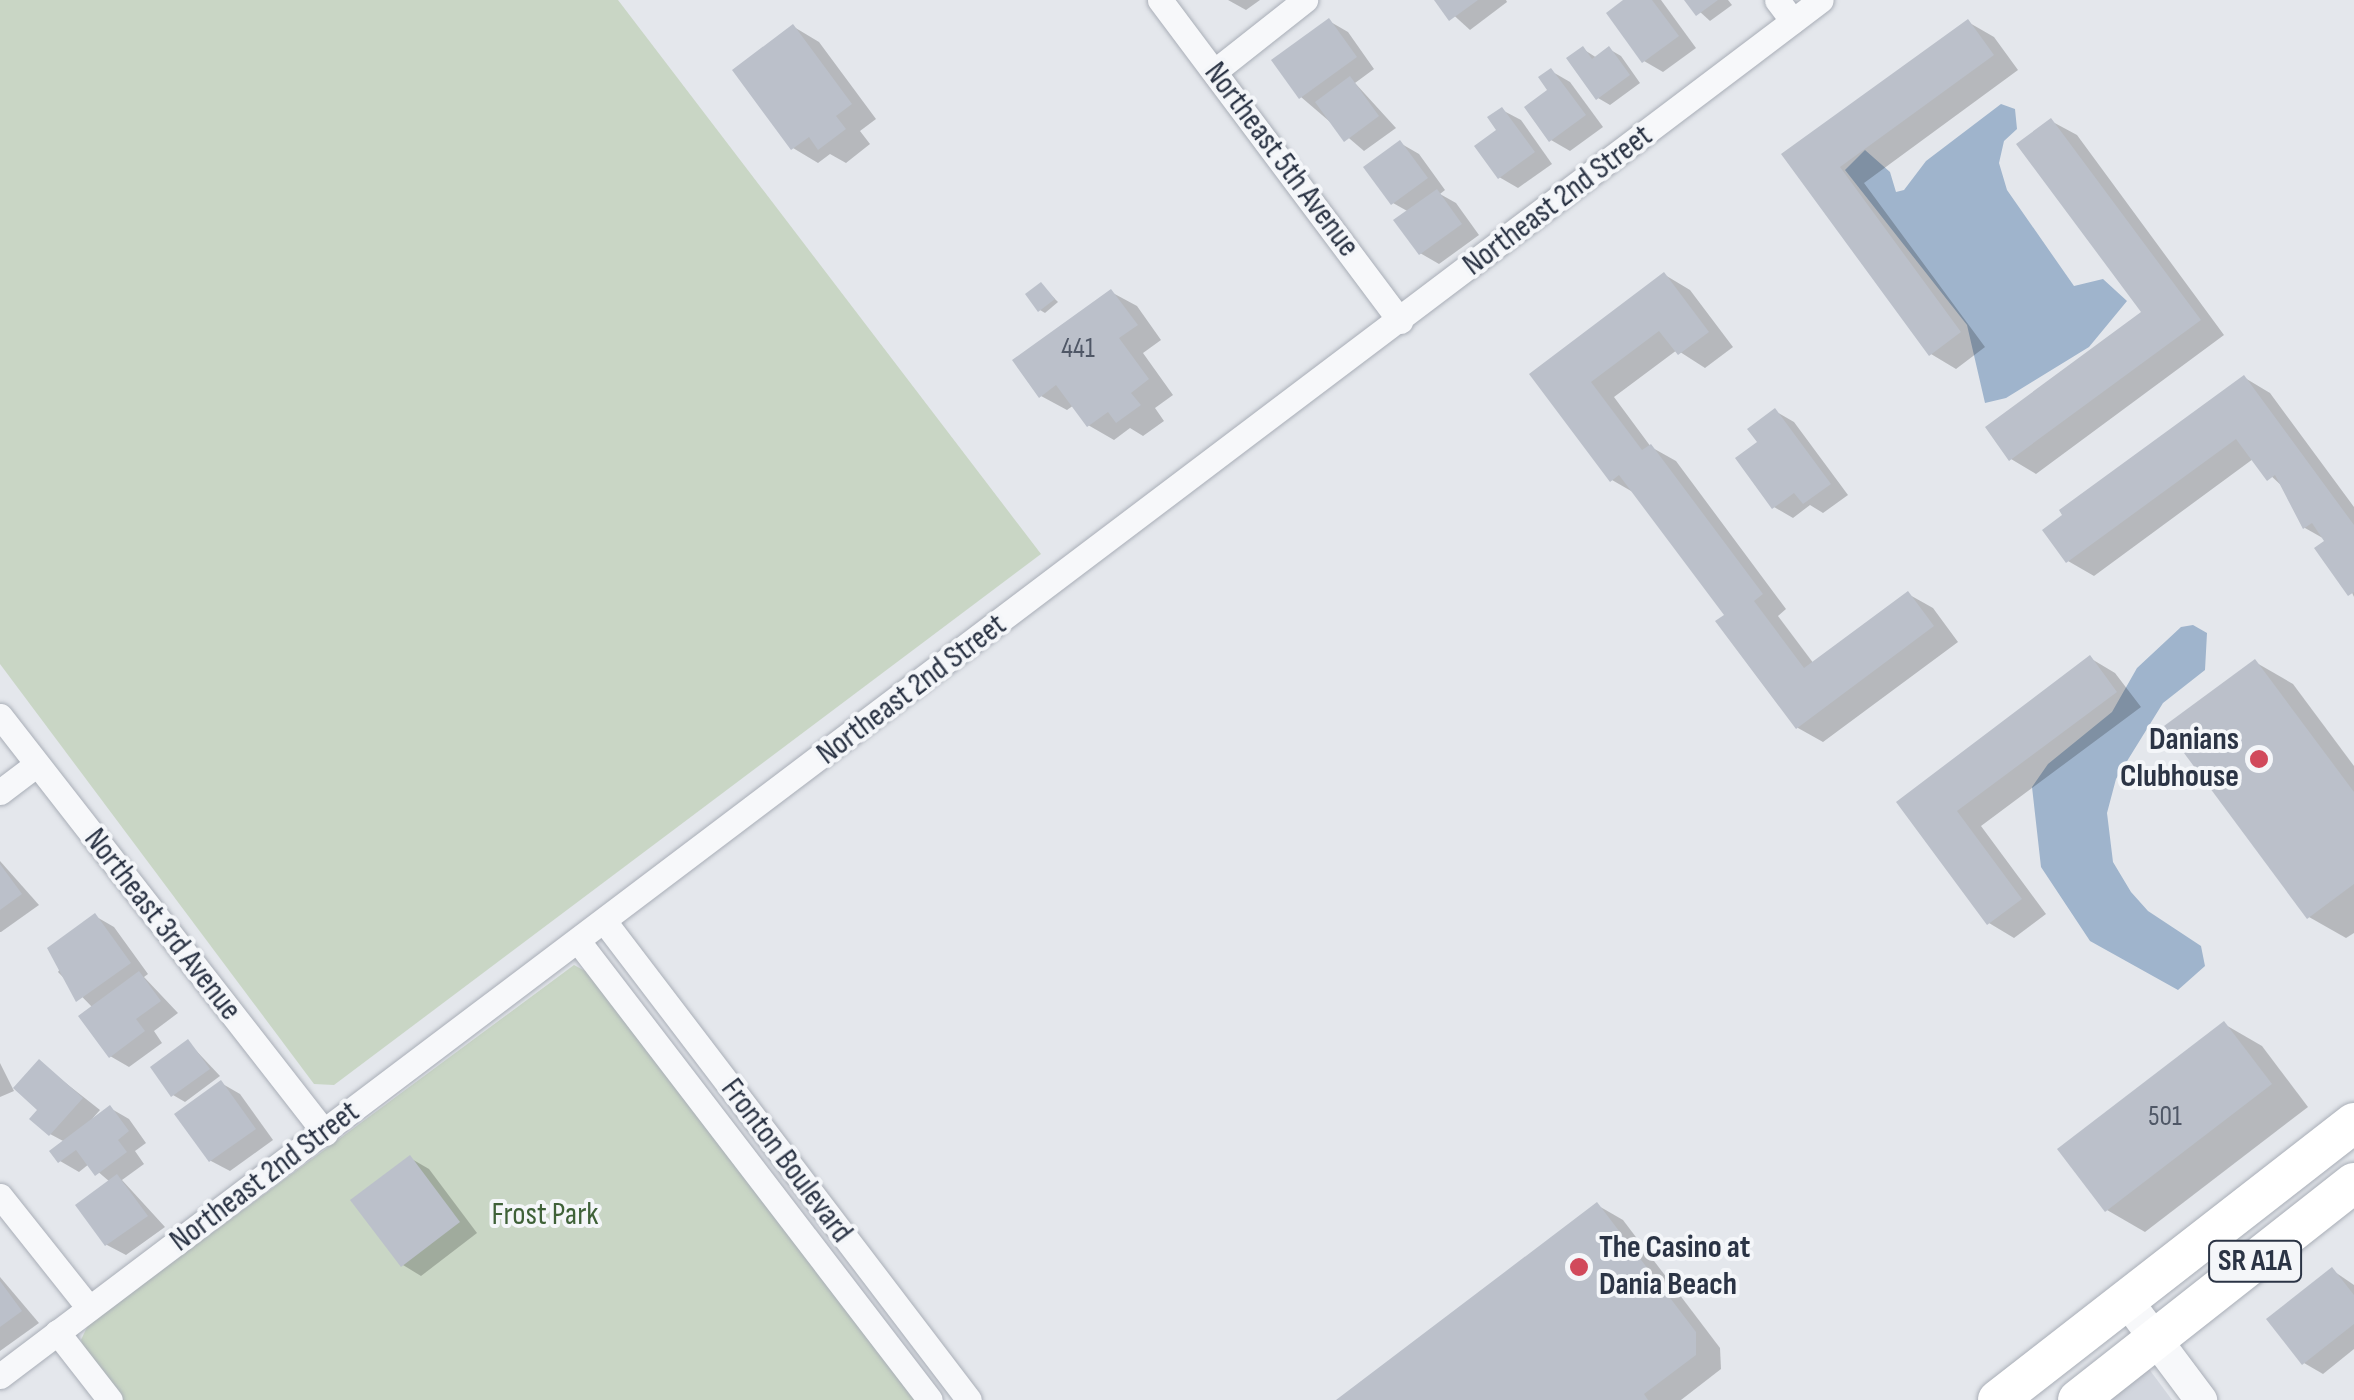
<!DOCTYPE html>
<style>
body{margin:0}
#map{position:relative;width:2354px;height:1400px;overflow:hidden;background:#e4e7ec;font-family:"Sofia Sans Condensed",sans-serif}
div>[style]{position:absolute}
.built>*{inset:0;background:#d2d6de}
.green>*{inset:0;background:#c9d6c5}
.water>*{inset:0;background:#9fb4cc}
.shadow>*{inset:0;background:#0003}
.building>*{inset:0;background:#bbc0ca}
.roads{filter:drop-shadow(0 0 2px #a9aeb7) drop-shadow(0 0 2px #a9aeb7)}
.minor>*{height:25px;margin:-12.5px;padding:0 12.5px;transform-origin:12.5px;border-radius:12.5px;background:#f7f8fa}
.tertiary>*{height:32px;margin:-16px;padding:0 16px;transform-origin:16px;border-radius:16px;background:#f7f8fa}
.primary>*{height:40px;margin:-20px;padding:0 20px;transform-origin:20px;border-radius:20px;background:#fff}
.dots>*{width:28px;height:28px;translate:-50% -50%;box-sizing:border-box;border:5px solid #f4f6f9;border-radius:50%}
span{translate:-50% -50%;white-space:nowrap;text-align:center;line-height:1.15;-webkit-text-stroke:8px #f4f6f9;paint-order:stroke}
.number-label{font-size:28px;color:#4f5766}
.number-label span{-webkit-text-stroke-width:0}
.shield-label span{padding:2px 8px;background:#f4f6f9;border:2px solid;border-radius:8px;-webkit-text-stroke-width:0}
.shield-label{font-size:30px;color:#2b3445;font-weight:700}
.street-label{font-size:32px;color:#2b3445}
.poi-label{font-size:32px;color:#2b3445;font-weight:700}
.right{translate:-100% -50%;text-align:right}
.left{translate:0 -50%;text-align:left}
.park-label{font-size:32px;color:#3f6138}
</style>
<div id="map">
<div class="built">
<i style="clip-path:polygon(2149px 1369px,2172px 1400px,2110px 1400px)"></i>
</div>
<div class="green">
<i style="clip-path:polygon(0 0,618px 0,1041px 554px,334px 1085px,314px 1084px,0 664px)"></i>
<i style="clip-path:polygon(574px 965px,600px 979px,918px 1400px,121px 1400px,86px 1354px,81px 1340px,88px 1325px)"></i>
</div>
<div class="water">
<i style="clip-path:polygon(2001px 104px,2015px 109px,2017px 129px,2004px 141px,1999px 163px,2007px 190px,2074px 286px,2103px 279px,2127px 301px,2089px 347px,2006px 398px,1985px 403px,1967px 325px,1845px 170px,1865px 150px,1890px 172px,1896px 192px,1904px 190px,1926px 161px)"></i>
<i style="clip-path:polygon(2193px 625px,2207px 633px,2205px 670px,2163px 703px,2116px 779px,2107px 813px,2113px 862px,2131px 892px,2148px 911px,2201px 946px,2205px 966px,2178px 990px,2090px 941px,2041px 867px,2032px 787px,2048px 764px,2112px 712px,2137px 668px,2181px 627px)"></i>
</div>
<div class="shadow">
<i style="clip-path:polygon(1228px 0,1260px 0,1246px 10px)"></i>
<i style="clip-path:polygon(1437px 0,1506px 0,1507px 2px,1470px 30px)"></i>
<i style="clip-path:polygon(1628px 0,1661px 0,1696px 48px,1663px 72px,1644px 61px)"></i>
<i style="clip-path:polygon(1687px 0,1728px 0,1732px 5px,1710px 21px)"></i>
<i style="clip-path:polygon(1329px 21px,1348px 32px,1374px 69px,1355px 83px,1396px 128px,1364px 151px,1301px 97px)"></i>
<i style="clip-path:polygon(1968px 22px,1994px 37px,2018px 70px,1864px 183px,1985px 347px,1956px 369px,1931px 354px,1784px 154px)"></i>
<i style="clip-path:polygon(794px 27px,819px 42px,876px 119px,860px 131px,870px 144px,846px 163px,830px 154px,818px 163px,793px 148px)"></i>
<i style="clip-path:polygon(1583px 49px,1597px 58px,1609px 49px,1621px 56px,1640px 83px,1610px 105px,1598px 98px)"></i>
<i style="clip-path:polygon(1551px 71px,1570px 82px,1603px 127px,1570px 151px,1551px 140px)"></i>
<i style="clip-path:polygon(1502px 110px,1521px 120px,1552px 164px,1518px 188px,1499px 177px)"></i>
<i style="clip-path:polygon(2051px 121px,2077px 135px,2224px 335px,2036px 474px,2011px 459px,2144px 313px)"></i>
<i style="clip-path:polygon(1400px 143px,1419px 154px,1445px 190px,1440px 194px,1456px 203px,1479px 235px,1439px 264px,1420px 253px,1409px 212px,1393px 203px)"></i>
<i style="clip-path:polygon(1665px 275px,1690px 290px,1733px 347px,1705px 368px,1677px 350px,1614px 397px,1651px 447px,1676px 461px,1786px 609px,1778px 616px,1814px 664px,1908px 594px,1933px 608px,1958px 642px,1823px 742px,1798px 728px,1727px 615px,1638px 495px,1612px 480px,1533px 374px)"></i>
<i style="clip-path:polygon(1041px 285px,1058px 302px,1045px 313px,1040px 310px)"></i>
<i style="clip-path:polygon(1111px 292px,1137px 306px,1161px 340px,1143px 353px,1173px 395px,1155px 408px,1164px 421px,1143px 436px,1130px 428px,1114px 440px,1088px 425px,1074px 405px,1067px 410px,1041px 396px)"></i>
<i style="clip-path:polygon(2245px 378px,2270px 393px,2354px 507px,2354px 597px,2328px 541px,2305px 528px,2284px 488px,2253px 459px,2094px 576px,2068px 561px)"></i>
<i style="clip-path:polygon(1775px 411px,1794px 422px,1848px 495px,1823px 513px,1810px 505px,1793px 518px,1774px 507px,1760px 442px)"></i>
<i style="clip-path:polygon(2090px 658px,2115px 673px,2141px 707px,1981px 826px,2046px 914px,2014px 938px,1989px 923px,1899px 802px)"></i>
<i style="clip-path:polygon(2255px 662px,2293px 684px,2354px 766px,2354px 933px,2346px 938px,2309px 917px)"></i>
<i style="clip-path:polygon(0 861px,39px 905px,1px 932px,0 932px)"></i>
<i style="clip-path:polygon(95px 916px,114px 927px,148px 974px,144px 977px,178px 1013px,154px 1031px,162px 1043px,129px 1067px,110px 1056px,93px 1008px,58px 972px)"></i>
<i style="clip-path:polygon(2224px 1024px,2262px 1046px,2308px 1107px,2145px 1232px,2107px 1210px)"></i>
<i style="clip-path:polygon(188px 1042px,220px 1076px,185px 1102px,173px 1095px)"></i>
<i style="clip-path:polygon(39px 1062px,100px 1110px,92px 1119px,110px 1108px,129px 1119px,146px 1143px,135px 1151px,144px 1164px,122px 1180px,165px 1227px,126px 1255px,107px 1245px,79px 1205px,110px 1182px,89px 1164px,79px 1172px,60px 1161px,65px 1142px,50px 1134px,41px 1110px)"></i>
<i style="clip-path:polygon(0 1063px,14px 1091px,0 1097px)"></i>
<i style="clip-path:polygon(221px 1083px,240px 1094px,273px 1140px,230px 1171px,211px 1161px,178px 1115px)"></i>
<i style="clip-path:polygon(410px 1158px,429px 1169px,477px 1233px,421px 1276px,403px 1265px)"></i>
<i style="clip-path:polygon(1597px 1205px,1623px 1220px,1720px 1348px,1721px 1369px,1681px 1400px,1340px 1400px)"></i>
<i style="clip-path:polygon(2332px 1270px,2354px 1285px,2354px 1349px,2323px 1374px,2304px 1363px)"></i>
<i style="clip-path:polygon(0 1277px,39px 1323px,0 1351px)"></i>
</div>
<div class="building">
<i style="clip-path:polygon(1434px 0,1478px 0,1449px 21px)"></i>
<i style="clip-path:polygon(1623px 0,1652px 0,1679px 36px,1642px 63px,1606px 13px)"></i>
<i style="clip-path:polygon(1684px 0,1718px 0,1696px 16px)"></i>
<i style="clip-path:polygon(1329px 18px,1357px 57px,1299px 99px,1271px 60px)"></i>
<i style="clip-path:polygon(1968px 19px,1994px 55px,1840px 167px,1961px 332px,1929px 356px,1781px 154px)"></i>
<i style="clip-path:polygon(793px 24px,852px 104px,836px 116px,846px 129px,818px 150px,809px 137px,791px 150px,732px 70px)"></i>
<i style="clip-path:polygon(1583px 46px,1592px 59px,1609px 46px,1630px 75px,1596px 100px,1566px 58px)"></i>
<i style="clip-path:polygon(1551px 68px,1586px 115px,1549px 142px,1524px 107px,1547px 90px,1538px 77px)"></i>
<i style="clip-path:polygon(1350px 76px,1379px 116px,1344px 142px,1315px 102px)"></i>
<i style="clip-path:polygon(1502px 107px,1535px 152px,1498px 179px,1474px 146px,1496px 130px,1487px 117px)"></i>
<i style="clip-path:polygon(2051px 118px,2201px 320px,2009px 461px,1985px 427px,2141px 312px,2016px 144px)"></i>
<i style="clip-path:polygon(1400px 140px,1428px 178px,1391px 205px,1363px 167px)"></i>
<i style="clip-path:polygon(1437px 189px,1462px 224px,1419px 255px,1393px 220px)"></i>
<i style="clip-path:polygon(1664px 272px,1709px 332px,1678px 355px,1659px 331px,1591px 382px,1642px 450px,1651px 444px,1763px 594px,1754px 601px,1804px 668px,1908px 591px,1934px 626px,1796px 729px,1715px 621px,1724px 615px,1619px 475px,1610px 482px,1529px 374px)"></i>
<i style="clip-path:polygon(1041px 282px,1055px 299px,1038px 312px,1025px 294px)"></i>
<i style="clip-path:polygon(1111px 289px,1138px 325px,1119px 338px,1149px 379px,1131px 393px,1141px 405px,1116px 423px,1108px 412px,1087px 427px,1056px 385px,1039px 398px,1012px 360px)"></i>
<i style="clip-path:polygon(2244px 375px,2354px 525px,2354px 592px,2348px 596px,2314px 548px,2324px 541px,2312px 523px,2303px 529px,2275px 475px,2267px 481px,2236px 439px,2066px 563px,2042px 530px,2062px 515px,2059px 510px)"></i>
<i style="clip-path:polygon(1775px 408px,1831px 484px,1803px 504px,1794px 493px,1772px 509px,1735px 458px,1757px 442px,1747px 429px)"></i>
<i style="clip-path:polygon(2090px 655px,2117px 692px,1957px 811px,2022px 899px,1987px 925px,1896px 802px)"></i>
<i style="clip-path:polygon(2255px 659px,2354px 792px,2354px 884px,2307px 919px,2164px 726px)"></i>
<i style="clip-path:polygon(0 864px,22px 894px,0 910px)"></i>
<i style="clip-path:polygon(95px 913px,131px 963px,76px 1002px,47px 948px)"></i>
<i style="clip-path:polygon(139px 971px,161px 1001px,136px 1019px,145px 1031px,109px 1058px,78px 1016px)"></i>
<i style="clip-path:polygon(2224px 1021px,2272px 1084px,2105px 1212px,2057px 1149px)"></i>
<i style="clip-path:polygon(188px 1039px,210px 1069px,171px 1097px,150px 1067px)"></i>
<i style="clip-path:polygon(39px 1059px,83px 1098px,49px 1136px,29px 1119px,37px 1110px,13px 1088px)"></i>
<i style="clip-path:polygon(221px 1080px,256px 1129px,209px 1162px,174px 1114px)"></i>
<i style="clip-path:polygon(110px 1105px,129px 1131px,118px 1140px,127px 1152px,95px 1176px,76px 1150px,58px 1163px,49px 1151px)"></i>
<i style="clip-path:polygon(410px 1155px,460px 1222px,401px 1267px,350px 1200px)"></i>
<i style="clip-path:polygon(117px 1174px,148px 1216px,105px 1246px,75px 1205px)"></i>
<i style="clip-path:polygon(1597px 1202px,1696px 1332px,1696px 1355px,1644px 1394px,1648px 1400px,1336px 1400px)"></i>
<i style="clip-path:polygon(2332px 1267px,2354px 1295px,2354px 1324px,2302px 1365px,2266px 1319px)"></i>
<i style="clip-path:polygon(0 1281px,22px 1311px,0 1327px)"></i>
</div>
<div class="roads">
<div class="minor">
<i style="left:1160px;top:0;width:401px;rotate:53.2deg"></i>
<i style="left:1777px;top:0;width:26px;rotate:53deg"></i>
<i style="left:1215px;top:71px;width:115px;rotate:-38.3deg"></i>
<i style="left:0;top:716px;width:529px;rotate:52.07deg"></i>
<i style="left:0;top:792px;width:46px;rotate:-37.1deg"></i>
<i style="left:604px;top:921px;width:602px;rotate:52.69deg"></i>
<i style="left:578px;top:941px;width:578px;rotate:52.52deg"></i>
<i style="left:0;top:1196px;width:143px;rotate:51.5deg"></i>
<i style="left:57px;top:1332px;width:86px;rotate:52.1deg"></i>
<i style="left:0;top:1376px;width:2282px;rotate:-37.08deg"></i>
</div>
<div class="tertiary">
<i style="left:2127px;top:1301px;width:124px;rotate:53.2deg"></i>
</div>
<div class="primary">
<i style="left:1998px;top:1400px;width:451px;rotate:-37.9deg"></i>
<i style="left:2078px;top:1400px;width:351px;rotate:-38.2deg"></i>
</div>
</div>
<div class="dots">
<i style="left:2259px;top:759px;background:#d1495b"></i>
<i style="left:1579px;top:1267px;background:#d1495b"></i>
</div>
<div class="number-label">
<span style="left:1078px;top:349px">441</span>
<span style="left:2165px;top:1117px">501</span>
</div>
<div class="shield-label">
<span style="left:2255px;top:1261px">SR A1A</span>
</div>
<div class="street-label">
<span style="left:1281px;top:160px;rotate:53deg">Northeast 5th Avenue</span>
<span style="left:1558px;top:201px;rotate:-37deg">Northeast 2nd Street</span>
<span style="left:912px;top:690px;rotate:-37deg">Northeast 2nd Street</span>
<span style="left:162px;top:925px;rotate:52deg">Northeast 3rd Avenue</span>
<span style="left:786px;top:1161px;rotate:53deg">Fronton Boulevard</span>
<span style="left:265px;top:1177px;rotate:-37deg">Northeast 2nd Street</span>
</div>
<div class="poi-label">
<span class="right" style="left:2239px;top:759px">Danians<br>Clubhouse</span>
<span class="left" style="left:1599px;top:1267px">The Casino at<br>Dania Beach</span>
</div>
<div class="park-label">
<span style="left:545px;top:1215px">Frost Park</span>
</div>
</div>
